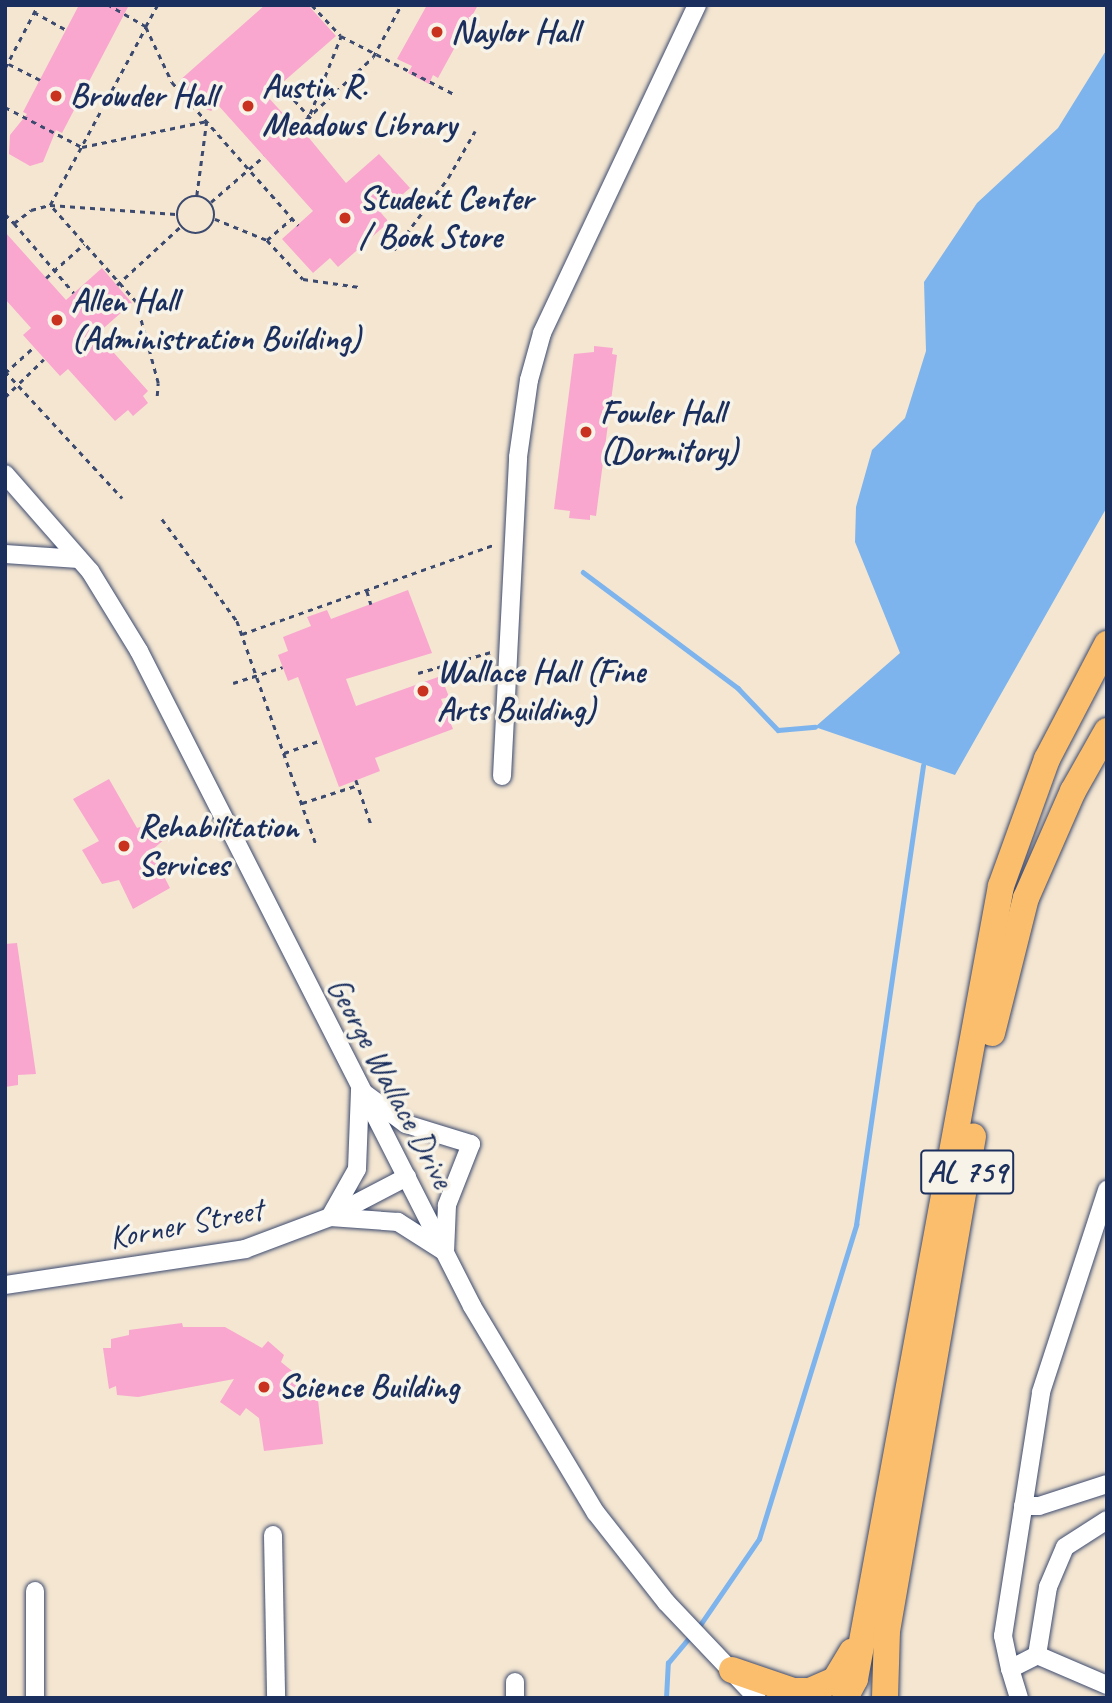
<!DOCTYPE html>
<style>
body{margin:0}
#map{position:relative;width:1112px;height:1703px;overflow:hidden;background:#f4e6d1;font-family:Caveat,sans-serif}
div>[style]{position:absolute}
.water>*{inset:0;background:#7eb4ed}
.stream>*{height:4.5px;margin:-2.25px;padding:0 2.25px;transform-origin:2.25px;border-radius:2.25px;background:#7eb4ed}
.building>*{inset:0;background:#f9a7cf}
.path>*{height:2.5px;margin-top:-1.25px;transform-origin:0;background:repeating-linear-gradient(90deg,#3c4a6f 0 5px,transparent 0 10px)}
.path>.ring{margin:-1.25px;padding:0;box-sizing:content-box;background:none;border:2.5px solid #3c4a6f;border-radius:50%}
.roads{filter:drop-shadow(0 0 2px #3c4a6f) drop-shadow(0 0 2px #3c4a6f)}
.minor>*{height:18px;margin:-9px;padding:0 9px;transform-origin:9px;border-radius:9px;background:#fff}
.highway>*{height:26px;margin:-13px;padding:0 13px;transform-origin:13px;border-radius:13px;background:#fabe6d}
.dots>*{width:19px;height:19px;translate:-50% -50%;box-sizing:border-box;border:4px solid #f7f3e8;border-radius:50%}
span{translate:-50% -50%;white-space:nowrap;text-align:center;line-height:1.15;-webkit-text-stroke:7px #f7f3e8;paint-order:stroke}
.shield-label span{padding:2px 5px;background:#f7f3e8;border:2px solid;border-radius:5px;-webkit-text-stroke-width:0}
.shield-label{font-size:32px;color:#1b2f5e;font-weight:700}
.poi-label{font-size:33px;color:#1b2f5e;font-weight:700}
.left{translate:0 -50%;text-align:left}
.street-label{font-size:33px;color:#1b2f5e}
.frame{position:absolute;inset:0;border:7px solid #1b2f5e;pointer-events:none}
</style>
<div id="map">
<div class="water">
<i style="clip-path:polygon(1107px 49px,1107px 507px,955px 775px,815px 727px,900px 653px,855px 542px,856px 507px,872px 450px,905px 418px,926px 351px,924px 282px,977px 203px,1058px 128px)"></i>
</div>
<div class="stream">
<i style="left:583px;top:572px;width:194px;rotate:36.8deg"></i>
<i style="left:738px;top:688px;width:58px;rotate:46.4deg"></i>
<i style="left:778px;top:730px;width:37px;rotate:-5deg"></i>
<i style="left:698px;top:1628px;width:108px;rotate:-55.6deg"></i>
<i style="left:759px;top:1539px;width:329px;rotate:-72.8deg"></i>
<i style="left:856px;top:1225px;width:464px;rotate:-81.7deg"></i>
<i style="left:666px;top:1698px;width:35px;rotate:-87deg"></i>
<i style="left:668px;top:1663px;width:38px;rotate:-50deg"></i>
</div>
<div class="building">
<i style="clip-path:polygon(79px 5px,129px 5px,62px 133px,56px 130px,43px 162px,30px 166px,9px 154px,10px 135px,27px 114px,23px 112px)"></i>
<i style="clip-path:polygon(265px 5px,308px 5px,336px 36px,267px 96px,288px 119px,291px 116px,346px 183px,379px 154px,410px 188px,381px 213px,389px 222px,338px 267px,330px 258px,313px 273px,282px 239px,313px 211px,218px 105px,211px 111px,203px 108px,179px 81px)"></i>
<i style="clip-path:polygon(427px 5px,478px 5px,438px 78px,433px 75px,429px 84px,408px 73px,412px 66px,397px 59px)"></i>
<i style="clip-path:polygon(5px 232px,66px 300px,102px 268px,132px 303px,97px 334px,148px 391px,143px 396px,148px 403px,133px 416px,128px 410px,115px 421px,68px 369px,60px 376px,23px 335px,31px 328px,5px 299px)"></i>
<i style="clip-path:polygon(594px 346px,613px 348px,612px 354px,617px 355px,596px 516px,590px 515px,590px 520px,569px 518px,570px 511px,554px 509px,574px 354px,594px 352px)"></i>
<i style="clip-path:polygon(408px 590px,432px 653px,346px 679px,356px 706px,441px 676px,449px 697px,441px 699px,453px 729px,375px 758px,380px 771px,339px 787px,298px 677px,288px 681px,278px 655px,288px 651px,283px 637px,311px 626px,307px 617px,327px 610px,331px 619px)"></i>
<i style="clip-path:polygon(109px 779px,137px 828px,156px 822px,167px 837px,151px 851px,170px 888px,133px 909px,119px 880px,102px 884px,82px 850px,99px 841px,73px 799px)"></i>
<i style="clip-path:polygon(17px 943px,36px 1074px,18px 1075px,18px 1085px,5px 1087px,5px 944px)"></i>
<i style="clip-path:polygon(182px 1323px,183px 1327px,225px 1327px,262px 1348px,268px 1341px,284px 1355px,281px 1362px,317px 1391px,323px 1444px,264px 1451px,259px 1418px,246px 1408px,240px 1416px,220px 1402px,234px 1379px,138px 1397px,117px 1395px,116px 1386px,109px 1389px,103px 1348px,111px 1348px,111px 1339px,129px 1335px,129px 1330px)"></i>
</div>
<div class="path">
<i style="left:158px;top:5px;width:25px;rotate:119deg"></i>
<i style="left:146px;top:27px;width:61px;rotate:64.7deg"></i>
<i style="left:172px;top:82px;width:191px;rotate:48.6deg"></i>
<i style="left:312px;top:5px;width:42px;rotate:46.9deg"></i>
<i style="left:341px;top:36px;width:129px;rotate:27.2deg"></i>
<i style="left:34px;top:12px;width:37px;rotate:29deg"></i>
<i style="left:9px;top:64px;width:35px;rotate:27deg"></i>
<i style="left:5px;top:68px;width:71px;rotate:-62.4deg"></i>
<i style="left:281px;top:85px;width:64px;rotate:48.1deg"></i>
<i style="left:5px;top:107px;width:87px;rotate:27.5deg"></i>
<i style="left:82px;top:147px;width:128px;rotate:-11.7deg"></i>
<i style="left:207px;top:121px;width:76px;rotate:97.6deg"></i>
<i style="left:310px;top:114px;width:84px;rotate:-68.3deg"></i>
<i style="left:299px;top:126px;width:101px;rotate:-43deg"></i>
<i style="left:373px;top:57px;width:59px;rotate:-61.7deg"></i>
<i class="ring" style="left:177px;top:196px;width:35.5px;height:35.5px"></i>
<i style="left:211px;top:202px;width:70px;rotate:-41deg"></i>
<i style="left:5px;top:214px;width:13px;rotate:45deg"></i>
<i style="left:14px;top:223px;width:21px;rotate:-37deg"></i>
<i style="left:31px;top:210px;width:20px;rotate:-15deg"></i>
<i style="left:50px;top:205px;width:202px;rotate:-61.7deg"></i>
<i style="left:146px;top:27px;width:44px;rotate:-149.9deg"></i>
<i style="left:215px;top:219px;width:56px;rotate:22deg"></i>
<i style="left:267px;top:240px;width:53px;rotate:47.3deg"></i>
<i style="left:303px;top:279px;width:57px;rotate:8.1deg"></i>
<i style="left:14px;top:223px;width:92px;rotate:49.4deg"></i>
<i style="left:267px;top:240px;width:32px;rotate:-41deg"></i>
<i style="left:394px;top:250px;width:90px;rotate:-53.1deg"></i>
<i style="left:448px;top:178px;width:54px;rotate:-60.1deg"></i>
<i style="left:46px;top:278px;width:51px;rotate:-41.8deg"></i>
<i style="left:117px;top:285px;width:86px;rotate:-42.6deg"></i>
<i style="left:5px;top:371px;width:173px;rotate:47.3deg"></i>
<i style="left:5px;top:373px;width:39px;rotate:-42deg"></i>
<i style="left:157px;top:396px;width:13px;rotate:-86deg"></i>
<i style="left:158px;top:383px;width:84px;rotate:-105.2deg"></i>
<i style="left:136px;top:302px;width:130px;rotate:-131.6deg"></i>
<i style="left:50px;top:205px;width:126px;rotate:4.1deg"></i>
<i style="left:5px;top:397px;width:54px;rotate:-44.3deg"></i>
<i style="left:162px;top:519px;width:127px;rotate:53.7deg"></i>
<i style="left:237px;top:621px;width:237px;rotate:70.5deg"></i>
<i style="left:367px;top:591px;width:14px;rotate:73deg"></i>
<i style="left:242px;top:634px;width:269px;rotate:-19.5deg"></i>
<i style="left:418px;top:673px;width:76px;rotate:-16deg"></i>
<i style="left:233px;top:683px;width:52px;rotate:-17.7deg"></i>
<i style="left:284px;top:753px;width:39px;rotate:-19deg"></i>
<i style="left:356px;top:780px;width:46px;rotate:71.2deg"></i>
<i style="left:302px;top:803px;width:59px;rotate:-17.8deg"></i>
</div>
<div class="roads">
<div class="minor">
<i style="left:5px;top:474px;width:129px;rotate:48.8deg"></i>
<i style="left:90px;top:571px;width:94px;rotate:58.5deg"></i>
<i style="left:139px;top:651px;width:735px;rotate:63.05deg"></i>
<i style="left:472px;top:1306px;width:241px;rotate:59.1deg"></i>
<i style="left:596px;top:1513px;width:113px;rotate:51.8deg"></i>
<i style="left:666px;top:1602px;width:132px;rotate:46.5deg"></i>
<i style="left:5px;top:554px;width:74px;rotate:3.9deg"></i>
<i style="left:502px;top:776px;width:319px;rotate:-87.1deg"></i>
<i style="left:518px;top:457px;width:78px;rotate:-81.9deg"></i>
<i style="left:529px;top:380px;width:49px;rotate:-74.5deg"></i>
<i style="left:542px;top:333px;width:363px;rotate:-64.7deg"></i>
<i style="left:360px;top:1090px;width:57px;rotate:36.5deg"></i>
<i style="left:406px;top:1124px;width:68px;rotate:17.1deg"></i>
<i style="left:471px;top:1144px;width:66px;rotate:111.5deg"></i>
<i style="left:447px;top:1205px;width:47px;rotate:92.4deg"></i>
<i style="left:445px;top:1252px;width:56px;rotate:-147.4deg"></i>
<i style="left:398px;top:1222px;width:68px;rotate:-175.8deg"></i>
<i style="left:330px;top:1217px;width:55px;rotate:-60.6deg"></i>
<i style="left:357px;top:1169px;width:79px;rotate:-87.8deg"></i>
<i style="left:5px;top:1285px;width:243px;rotate:-8.5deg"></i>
<i style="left:245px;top:1249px;width:91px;rotate:-20.6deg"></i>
<i style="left:330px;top:1217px;width:87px;rotate:-27.5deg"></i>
<i style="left:1023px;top:1506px;width:16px"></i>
<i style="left:1039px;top:1506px;width:71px;rotate:-17.9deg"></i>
<i style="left:273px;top:1535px;width:163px;rotate:88.9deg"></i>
<i style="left:35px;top:1591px;width:107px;rotate:90deg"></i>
<i style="left:1037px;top:1655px;width:76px;rotate:23.2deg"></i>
<i style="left:1010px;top:1669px;width:34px;rotate:-102deg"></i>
<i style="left:1003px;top:1636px;width:247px;rotate:-81.1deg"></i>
<i style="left:1041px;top:1392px;width:213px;rotate:-71.9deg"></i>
<i style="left:515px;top:1698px;width:16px;rotate:-90deg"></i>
<i style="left:1019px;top:1698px;width:30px;rotate:-107deg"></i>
<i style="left:1010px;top:1669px;width:30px;rotate:-27deg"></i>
<i style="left:1037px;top:1655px;width:69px;rotate:-80.8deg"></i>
<i style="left:1048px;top:1587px;width:43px;rotate:-67deg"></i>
<i style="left:1065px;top:1547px;width:50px;rotate:-32.7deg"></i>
</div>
<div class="highway">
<i style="left:992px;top:1033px;width:139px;rotate:-75.9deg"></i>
<i style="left:1026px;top:898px;width:117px;rotate:-66.3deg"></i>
<i style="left:1073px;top:791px;width:69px;rotate:-60.5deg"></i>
<i style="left:732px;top:1670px;width:65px;rotate:19deg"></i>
<i style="left:793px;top:1691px;width:17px"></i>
<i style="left:810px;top:1691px;width:27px;rotate:-24deg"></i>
<i style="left:835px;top:1680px;width:33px;rotate:-59deg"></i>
<i style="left:845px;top:1698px;width:21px;rotate:-62deg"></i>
<i style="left:855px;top:1679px;width:806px;rotate:-79.57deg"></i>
<i style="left:1001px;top:886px;width:135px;rotate:-70.1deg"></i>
<i style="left:1047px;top:759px;width:130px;rotate:-62.4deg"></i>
<i style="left:885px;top:1698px;width:67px;rotate:-88.3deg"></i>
<i style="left:887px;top:1631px;width:502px;rotate:-80.14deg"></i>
</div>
</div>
<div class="dots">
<i style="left:437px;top:32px;background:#c8321e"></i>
<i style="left:56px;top:96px;background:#c8321e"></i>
<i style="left:248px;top:106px;background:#c8321e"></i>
<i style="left:345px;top:218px;background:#c8321e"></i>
<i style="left:57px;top:320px;background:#c8321e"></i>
<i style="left:586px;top:432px;background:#c8321e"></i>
<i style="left:423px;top:691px;background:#c8321e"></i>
<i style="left:124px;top:846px;background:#c8321e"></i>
<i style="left:264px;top:1387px;background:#c8321e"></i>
</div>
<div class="shield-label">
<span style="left:967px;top:1172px">AL 759</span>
</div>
<div class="poi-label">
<span class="left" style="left:451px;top:32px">Naylor Hall</span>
<span class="left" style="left:262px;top:106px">Austin R.<br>Meadows Library</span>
<span class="left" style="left:70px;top:96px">Browder Hall</span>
<span class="left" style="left:359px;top:218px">Student Center<br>/ Book Store</span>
<span class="left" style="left:71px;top:320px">Allen Hall<br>(Administration Building)</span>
<span class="left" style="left:600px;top:432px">Fowler Hall<br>(Dormitory)</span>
<span class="left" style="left:437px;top:691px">Wallace Hall (Fine<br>Arts Building)</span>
<span class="left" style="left:138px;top:846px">Rehabilitation<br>Services</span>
<span class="left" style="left:278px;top:1387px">Science Building</span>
</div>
<div class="street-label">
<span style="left:390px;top:1083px;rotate:62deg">George Wallace Drive</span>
<span style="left:186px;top:1224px;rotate:-11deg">Korner Street</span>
</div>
<div class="frame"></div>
</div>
